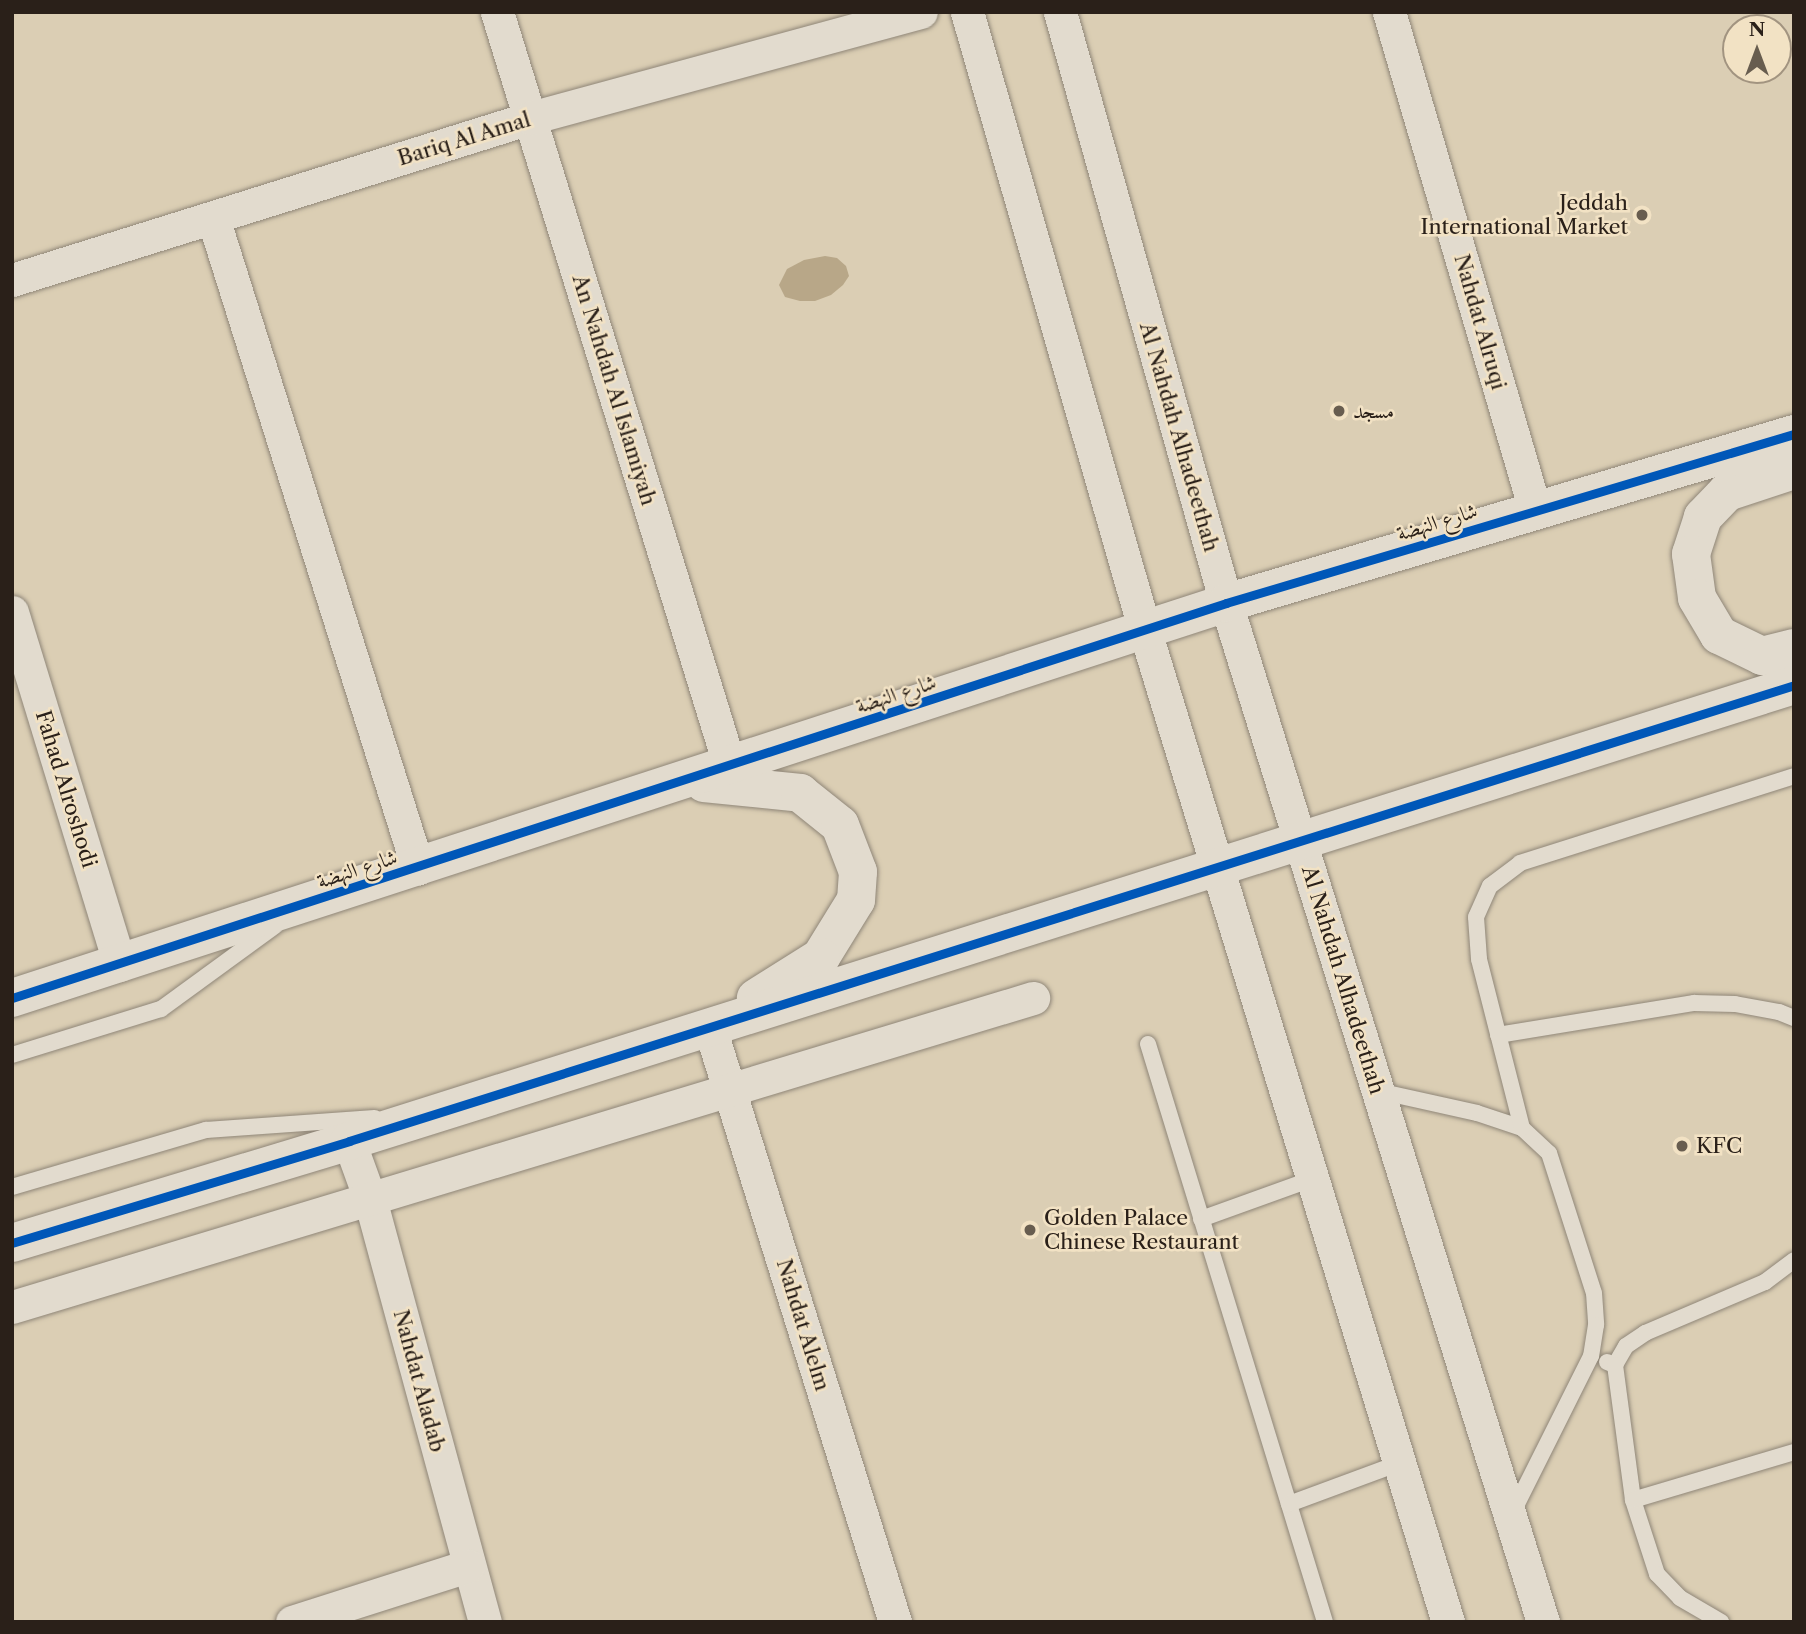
<!DOCTYPE html>
<meta charset="utf-8">
<style>
body{margin:0}
#map{position:relative;width:1806px;height:1634px;overflow:hidden;background:#dbceb4;font-family:"Libre Caslon Text",Amiri,serif}
div>[style]{position:absolute}
.water>*{inset:0;background:#b8a788}
.roads{filter:drop-shadow(0 0 2px #8f8678) drop-shadow(0 0 2px #8f8678)}
.lane>*{height:16px;margin:-8px;padding:0 8px;transform-origin:8px;border-radius:8px;background:#e2dbce}
.street>*{height:33px;margin:-16.5px;padding:0 16.5px;transform-origin:16.5px;border-radius:16.5px;background:#e2dbce}
.secondary>*{height:38px;margin:-19px;padding:0 19px;transform-origin:19px;border-radius:19px;background:#e2dbce}
.cycleway>*{height:9px;margin:-4.5px;padding:0 4.5px;transform-origin:4.5px;border-radius:4.5px;background:#0057b8}
.dots>*{width:19px;height:19px;translate:-50% -50%;box-sizing:border-box;border:4px solid #f2e2c4;border-radius:50%}
span{translate:-50% -50%;white-space:nowrap;text-align:center;line-height:1.15;-webkit-text-stroke:5px #f2e2c4;paint-order:stroke}
.street-label{font-size:21px;color:#2a2019}
.poi-label{font-size:21px;color:#2a2019}
.right{translate:-100% -50%;text-align:right}
.left{translate:0 -50%;text-align:left}
.frame{position:absolute;inset:0;border:14px solid #2a2019;pointer-events:none}
.north{position:absolute;left:1722px;top:14px;width:70px;height:70px;box-sizing:border-box;background:#f2e2c4;border:2px solid #a29480;border-radius:50%;rotate:0deg;font-size:19px;font-weight:700;line-height:28px;text-align:center;color:#2a2019}
.north::after{content:'';display:block;margin:auto;width:24px;height:32px;background:#685d4f;clip-path:polygon(50% 0,100% 100%,50% 72%,0 100%)}
</style>
<div id="map">
<div class="water">
<i style="clip-path:polygon(825px 256px,837px 258px,846px 266px,849px 276px,843px 285px,831px 295px,815px 301px,800px 301px,785px 297px,779px 285px,787px 269px,804px 260px)"></i>
</div>
<div class="roads">
<div class="lane">
<i style="left:1498px;top:1035px;width:199px;rotate:-9.3deg"></i>
<i style="left:1694px;top:1003px;width:41px;rotate:1.4deg"></i>
<i style="left:1735px;top:1004px;width:45px;rotate:10.3deg"></i>
<i style="left:1779px;top:1012px;width:16px;rotate:22deg"></i>
<i style="left:1148px;top:1044px;width:604px;rotate:72.97deg"></i>
<i style="left:12px;top:1055px;width:156px;rotate:-17.2deg"></i>
<i style="left:161px;top:1009px;width:141px;rotate:-36.1deg"></i>
<i style="left:1378px;top:1091px;width:101px;rotate:12.5deg"></i>
<i style="left:1477px;top:1113px;width:47px;rotate:18.4deg"></i>
<i style="left:1522px;top:1128px;width:37px;rotate:43deg"></i>
<i style="left:1549px;top:1153px;width:147px;rotate:72.2deg"></i>
<i style="left:1594px;top:1293px;width:32px;rotate:86deg"></i>
<i style="left:1596px;top:1325px;width:31px;rotate:99deg"></i>
<i style="left:1591px;top:1356px;width:179px;rotate:116.6deg"></i>
<i style="left:1522px;top:1128px;width:174px;rotate:-104.3deg"></i>
<i style="left:1479px;top:959px;width:42px;rotate:-94.1deg"></i>
<i style="left:1476px;top:917px;width:34px;rotate:-66deg"></i>
<i style="left:1490px;top:886px;width:38px;rotate:-37deg"></i>
<i style="left:1520px;top:863px;width:287px;rotate:-17.6deg"></i>
<i style="left:12px;top:1187px;width:202px;rotate:-16.4deg"></i>
<i style="left:206px;top:1130px;width:169px;rotate:-4.1deg"></i>
<i style="left:1201px;top:1219px;width:118px;rotate:-19.8deg"></i>
<i style="left:1607px;top:1362px;width:9px;rotate:21deg"></i>
<i style="left:1615px;top:1365px;width:22px;rotate:-60deg"></i>
<i style="left:1626px;top:1346px;width:23px;rotate:-34deg"></i>
<i style="left:1645px;top:1333px;width:130px;rotate:-23deg"></i>
<i style="left:1765px;top:1282px;width:36px;rotate:-37deg"></i>
<i style="left:1615px;top:1365px;width:136px;rotate:82.4deg"></i>
<i style="left:1633px;top:1500px;width:78px;rotate:72deg"></i>
<i style="left:1657px;top:1574px;width:33px;rotate:46deg"></i>
<i style="left:1680px;top:1598px;width:48px;rotate:30.3deg"></i>
<i style="left:1633px;top:1500px;width:168px;rotate:-16.6deg"></i>
<i style="left:1289px;top:1504px;width:118px;rotate:-20.3deg"></i>
</div>
<div class="street">
<i style="left:497px;top:12px;width:790px;rotate:72.85deg"></i>
<i style="left:967px;top:12px;width:644px;rotate:73.96deg"></i>
<i style="left:1145px;top:631px;width:1036px;rotate:73deg"></i>
<i style="left:1060px;top:12px;width:614px;rotate:74.31deg"></i>
<i style="left:1226px;top:603px;width:1067px;rotate:72.72deg"></i>
<i style="left:1389px;top:12px;width:519px;rotate:73.66deg"></i>
<i style="left:213px;top:218px;width:682px;rotate:72.5deg"></i>
<i style="left:12px;top:280px;width:543px;rotate:-17.37deg"></i>
<i style="left:530px;top:118px;width:405px;rotate:-15.2deg"></i>
<i style="left:12px;top:612px;width:369px;rotate:73deg"></i>
<i style="left:710px;top:1028px;width:622px;rotate:72.7deg"></i>
<i style="left:349px;top:1141px;width:62px;rotate:70.1deg"></i>
<i style="left:370px;top:1199px;width:438px;rotate:74.8deg"></i>
<i style="left:12px;top:1307px;width:1067px;rotate:-16.84deg"></i>
<i style="left:292px;top:1622px;width:185px;rotate:-17.7deg"></i>
</div>
<div class="secondary">
<i style="left:1794px;top:470px;width:71px;rotate:161.8deg"></i>
<i style="left:1727px;top:492px;width:35px;rotate:134deg"></i>
<i style="left:1703px;top:517px;width:39px;rotate:108deg"></i>
<i style="left:1691px;top:554px;width:44px;rotate:82.2deg"></i>
<i style="left:1697px;top:598px;width:43px;rotate:59.3deg"></i>
<i style="left:1719px;top:635px;width:48px;rotate:26deg"></i>
<i style="left:1762px;top:656px;width:33px;rotate:-14deg"></i>
<i style="left:704px;top:783px;width:97px;rotate:5.9deg"></i>
<i style="left:800px;top:793px;width:51px;rotate:38.7deg"></i>
<i style="left:840px;top:825px;width:50px;rotate:69deg"></i>
<i style="left:858px;top:872px;width:28px;rotate:94deg"></i>
<i style="left:856px;top:900px;width:67px;rotate:121.6deg"></i>
<i style="left:821px;top:957px;width:77px;rotate:147.8deg"></i>
<i style="left:12px;top:998px;width:1277px;rotate:-18.02deg"></i>
<i style="left:1226px;top:603px;width:593px;rotate:-16.57deg"></i>
<i style="left:12px;top:1243px;width:352px;rotate:-16.8deg"></i>
<i style="left:349px;top:1141px;width:1515px;rotate:-17.51deg"></i>
</div>
</div>
<div class="cycleway">
<i style="left:12px;top:998px;width:1277px;rotate:-18.02deg"></i>
<i style="left:1226px;top:603px;width:593px;rotate:-16.57deg"></i>
<i style="left:12px;top:1243px;width:352px;rotate:-16.8deg"></i>
<i style="left:349px;top:1141px;width:1515px;rotate:-17.51deg"></i>
</div>
<div class="dots">
<i style="left:1642px;top:215px;background:#685d4f"></i>
<i style="left:1339px;top:411px;background:#685d4f"></i>
<i style="left:1682px;top:1146px;background:#685d4f"></i>
<i style="left:1030px;top:1230px;background:#685d4f"></i>
</div>
<div class="street-label">
<span style="left:464px;top:139px;rotate:-17deg">Bariq Al Amal</span>
<span style="left:1480px;top:322px;rotate:74deg">Nahdat Alruqi</span>
<span style="left:614px;top:390px;rotate:73deg">An Nahdah Al Islamiyah</span>
<span style="left:1179px;top:437px;rotate:74deg">Al Nahdah Alhadeethah</span>
<span style="left:1437px;top:522px;rotate:-17deg">شارع النهضة</span>
<span style="left:896px;top:694px;rotate:-18deg">شارع النهضة</span>
<span style="left:66px;top:789px;rotate:73deg">Fahad Alroshodi</span>
<span style="left:357px;top:869px;rotate:-18deg">شارع النهضة</span>
<span style="left:1343px;top:980px;rotate:73deg">Al Nahdah Alhadeethah</span>
<span style="left:803px;top:1325px;rotate:73deg">Nahdat Alelm</span>
<span style="left:419px;top:1381px;rotate:75deg">Nahdat Aladab</span>
</div>
<div class="poi-label">
<span class="right" style="left:1628px;top:215px">Jeddah<br>International Market</span>
<span class="left" style="left:1353px;top:411px">مسجد</span>
<span class="left" style="left:1696px;top:1146px">KFC</span>
<span class="left" style="left:1044px;top:1230px">Golden Palace<br>Chinese Restaurant</span>
</div>
<div class="frame"></div>
<div class="north">N</div>
</div>
